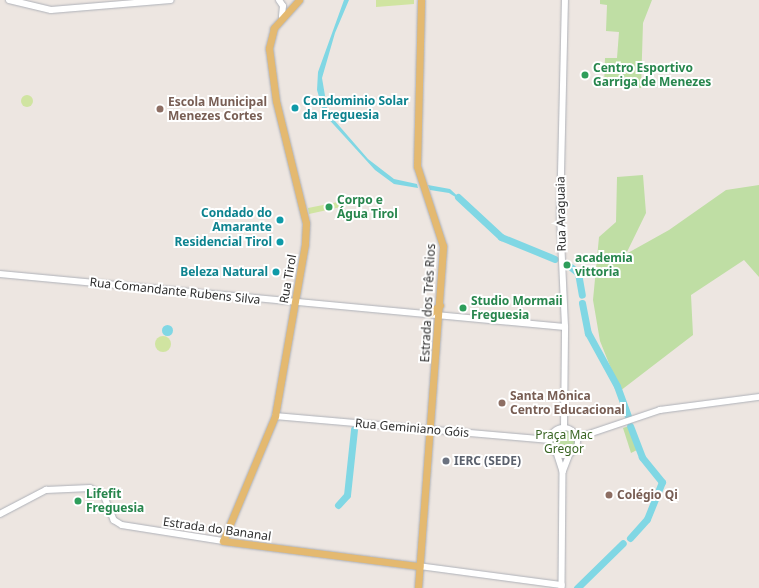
<!DOCTYPE html>
<meta charset="utf-8">
<style>
body{margin:0}
#map{position:relative;width:759px;height:588px;overflow:hidden;background:#ede6e1;font-family:"Noto Sans",sans-serif}
div>[style]{position:absolute}
.green>*{inset:0;background:#bfdea4}
.round{border-radius:50%}
.pitch>*{inset:0;background:#d0e4a1}
.water>*{inset:0;background:#80d7e4}
.river>*{height:7px;margin:-3.5px;padding:0 3.5px;transform-origin:3.5px;border-radius:3.5px;background:#80d7e4}
.roads{filter:drop-shadow(0 0 1px #aeb1b8) drop-shadow(0 0 1px #aeb1b8)}
.tertiary>*{height:5.5px;margin:-2.75px;padding:0 2.75px;transform-origin:2.75px;border-radius:2.75px;background:#fff}
.tertiary>.ring{margin:-2.75px;padding:0;box-sizing:content-box;background:none;border:5.5px solid #fff;border-radius:50%}
.secondary>*{height:6px;margin:-3px;padding:0 3px;transform-origin:3px;border-radius:3px;background:#fff}
.primary>*{height:7px;margin:-3.5px;padding:0 3.5px;transform-origin:3.5px;border-radius:3.5px;background:#e4b970}
.dots>*{width:11px;height:11px;translate:-50% -50%;box-sizing:border-box;border:2px solid #fff;border-radius:50%}
span{translate:-50% -50%;white-space:nowrap;text-align:center;line-height:1.15;-webkit-text-stroke:4px #fff;paint-order:stroke}
.leisure-label{font-size:12px;color:#27864d;font-weight:700}
.left{translate:0 -50%;text-align:left}
.culture-label{font-size:12px;color:#0d838f;font-weight:700}
.right{translate:-100% -50%;text-align:right}
.education-label{font-size:12px;color:#785e54;font-weight:700}
.street-label{font-size:12px;color:#2d2d2d}
.park-label{font-size:12px;color:#396523}
.worship-label{font-size:12px;color:#5b616d;font-weight:700}
</style>
<div id="map">
<div class="green">
<i style="clip-path:polygon(600px 0,652px 0,643px 23px,641px 88px,604px 87px,605px 58px,617px 58px,619px 32px,606px 31px,607px 5px,600px 4px)"></i>
<i style="clip-path:polygon(643px 175px,646px 213px,626px 254px,669px 230px,726px 190px,759px 185px,759px 277px,744px 260px,691px 295px,693px 335px,620px 391px,600px 341px,593px 300px,599px 237px,616px 222px,617px 177px)"></i>
<i style="clip-path:polygon(629px 426px,637px 450px,631px 453px,623px 428px)"></i>
<i class="round" style="left:551px;top:429px;width:26px;height:26px"></i>
</div>
<div class="pitch">
<i style="clip-path:polygon(376px 0,414px 0,414px 4px,376px 7px)"></i>
<i class="round" style="left:21px;top:95px;width:12px;height:12px"></i>
<i style="clip-path:polygon(348px 200px,350px 205px,309px 214px,308px 208px)"></i>
<i class="round" style="left:155px;top:336px;width:16px;height:16px"></i>
</div>
<div class="water">
<i style="clip-path:polygon(344px 0,349px 0,335px 33px,322px 78px,328px 113px,368px 159px,394px 179px,417px 184px,418px 188px,394px 184px,375px 170px,324px 114px,317px 90px,318px 72px)"></i>
<i style="clip-path:polygon(428px 185px,450px 189px,465px 203px,449px 193px,430px 190px)"></i>
<i class="round" style="left:161.5px;top:324.5px;width:11px;height:11px"></i>
</div>
<div class="river">
<i style="left:458px;top:197px;width:59px;rotate:42.9deg"></i>
<i style="left:501px;top:237px;width:58px;rotate:22.2deg"></i>
<i style="left:567px;top:264px;width:14px;rotate:39deg"></i>
<i style="left:578px;top:273px;width:22px;rotate:80deg"></i>
<i style="left:582px;top:303px;width:31px;rotate:79deg"></i>
<i style="left:588px;top:333px;width:60px;rotate:61.3deg"></i>
<i style="left:617px;top:386px;width:33px;rotate:70deg"></i>
<i style="left:338px;top:505px;width:13px;rotate:-48deg"></i>
<i style="left:347px;top:495px;width:66px;rotate:-83.9deg"></i>
<i style="left:630px;top:538px;width:25px;rotate:-48deg"></i>
<i style="left:647px;top:519px;width:40px;rotate:-68deg"></i>
<i style="left:662px;top:482px;width:32px;rotate:-129deg"></i>
<i style="left:642px;top:457px;width:33px;rotate:-111deg"></i>
<i style="left:577px;top:588px;width:64px;rotate:-44.4deg"></i>
</div>
<div class="roads">
<div class="tertiary">
<i style="left:0;top:274px;width:567px;rotate:5.36deg"></i>
<i style="left:275px;top:416px;width:276px;rotate:5deg"></i>
<i class="ring" style="left:550px;top:428px;width:22.5px;height:22.5px"></i>
<i style="left:564px;top:428px;width:101px;rotate:-89.4deg"></i>
<i style="left:565px;top:327px;width:109px;rotate:-92.6deg"></i>
<i style="left:560px;top:218px;width:218px;rotate:-88.7deg"></i>
<i style="left:577px;top:438px;width:88px;rotate:-18.6deg"></i>
<i style="left:660px;top:410px;width:100px;rotate:-7.5deg"></i>
<i style="left:558px;top:456px;width:16px;rotate:72deg"></i>
<i style="left:563px;top:471px;width:117px;rotate:90.5deg"></i>
<i style="left:563px;top:471px;width:17px;rotate:-69deg"></i>
<i style="left:0;top:514px;width:52px;rotate:-27.6deg"></i>
<i style="left:46px;top:490px;width:44px;rotate:-2.6deg"></i>
<i style="left:90px;top:488px;width:16px;rotate:27deg"></i>
<i style="left:104px;top:495px;width:27px;rotate:68deg"></i>
<i style="left:114px;top:520px;width:9px;rotate:32deg"></i>
<i style="left:122px;top:525px;width:102px;rotate:9deg"></i>
<i style="left:419px;top:566px;width:144px;rotate:7.6deg"></i>
</div>
<div class="secondary">
<i style="left:9px;top:0;width:43px;rotate:13.4deg"></i>
<i style="left:51px;top:10px;width:120px;rotate:-4.8deg"></i>
<i style="left:279px;top:0;width:7px;rotate:56deg"></i>
<i style="left:283px;top:6px;width:10px;rotate:96deg"></i>
</div>
<div class="primary">
<i style="left:299px;top:0;width:38px;rotate:132deg"></i>
<i style="left:274px;top:28px;width:21px;rotate:104deg"></i>
<i style="left:269px;top:48px;width:53px;rotate:82.5deg"></i>
<i style="left:276px;top:101px;width:126px;rotate:76.2deg"></i>
<i style="left:306px;top:223px;width:21px;rotate:93deg"></i>
<i style="left:305px;top:244px;width:175px;rotate:99.9deg"></i>
<i style="left:275px;top:416px;width:135px;rotate:112.6deg"></i>
<i style="left:223px;top:541px;width:198px;rotate:7.3deg"></i>
<i style="left:429px;top:314px;width:14px;rotate:-39deg"></i>
<i style="left:418px;top:588px;width:343px;rotate:-85.8deg"></i>
<i style="left:443px;top:246px;width:84px;rotate:-108deg"></i>
<i style="left:417px;top:166px;width:166px;rotate:-88.6deg"></i>
</div>
</div>
<div class="dots">
<i style="left:585px;top:75px;background:#2e9e5b"></i>
<i style="left:295px;top:108px;background:#0f9aa8"></i>
<i style="left:160px;top:109px;background:#8d6e63"></i>
<i style="left:329px;top:207px;background:#2e9e5b"></i>
<i style="left:280px;top:220px;background:#0f9aa8"></i>
<i style="left:280px;top:242px;background:#0f9aa8"></i>
<i style="left:567px;top:265px;background:#2e9e5b"></i>
<i style="left:276px;top:272px;background:#0f9aa8"></i>
<i style="left:463px;top:308px;background:#2e9e5b"></i>
<i style="left:502px;top:403px;background:#8d6e63"></i>
<i style="left:446px;top:461px;background:#6b7280"></i>
<i style="left:609px;top:495px;background:#8d6e63"></i>
<i style="left:78px;top:501px;background:#2e9e5b"></i>
</div>
<div class="leisure-label">
<span class="left" style="left:593px;top:75px">Centro Esportivo<br>Garriga de Menezes</span>
<span class="left" style="left:337px;top:207px">Corpo e<br>Água Tirol</span>
<span class="left" style="left:575px;top:265px">academia<br>vittoria</span>
<span class="left" style="left:471px;top:308px">Studio Mormaii<br>Freguesia</span>
<span class="left" style="left:86px;top:501px">Lifefit<br>Freguesia</span>
</div>
<div class="culture-label">
<span class="left" style="left:303px;top:108px">Condominio Solar<br>da Freguesia</span>
<span class="right" style="left:272px;top:220px">Condado do<br>Amarante</span>
<span class="right" style="left:272px;top:242px">Residencial Tirol</span>
<span class="right" style="left:268px;top:272px">Beleza Natural</span>
</div>
<div class="education-label">
<span class="left" style="left:168px;top:109px">Escola Municipal<br>Menezes Cortes</span>
<span class="left" style="left:510px;top:403px">Santa Mônica<br>Centro Educacional</span>
<span class="left" style="left:617px;top:495px">Colégio Qi</span>
</div>
<div class="street-label">
<span style="left:561px;top:214px;rotate:-91deg">Rua Araguaia</span>
<span style="left:288px;top:279px;rotate:-80deg">Rua Tirol</span>
<span style="left:175px;top:291px;rotate:6deg">Rua Comandante Rubens Silva</span>
<span style="left:428px;top:303px;rotate:-87deg">Estrada dos Três Rios</span>
<span style="left:412px;top:428px;rotate:5deg">Rua Geminiano Góis</span>
<span style="left:217px;top:529px;rotate:8deg">Estrada do Bananal</span>
</div>
<div class="park-label">
<span style="left:564px;top:442px">Praça Mac<br>Gregor</span>
</div>
<div class="worship-label">
<span class="left" style="left:454px;top:461px">IERC (SEDE)</span>
</div>
</div>
